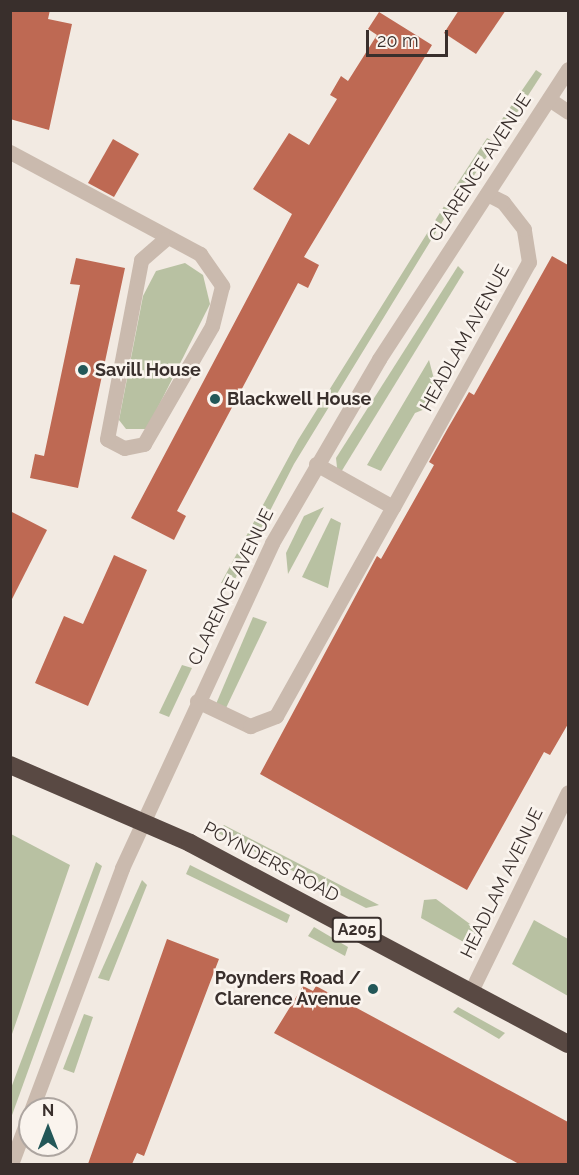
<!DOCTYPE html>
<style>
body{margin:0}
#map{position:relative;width:579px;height:1175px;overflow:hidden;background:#f2eae2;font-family:Raleway,sans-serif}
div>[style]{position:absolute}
.green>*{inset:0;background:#b8c1a2}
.building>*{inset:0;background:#be6953}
.street>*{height:15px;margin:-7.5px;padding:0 7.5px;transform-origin:7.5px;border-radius:7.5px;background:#cabaae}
.highway>*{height:18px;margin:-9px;padding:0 9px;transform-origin:9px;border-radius:9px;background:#594943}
.dots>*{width:16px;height:16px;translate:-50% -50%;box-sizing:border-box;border:3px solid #faf4ee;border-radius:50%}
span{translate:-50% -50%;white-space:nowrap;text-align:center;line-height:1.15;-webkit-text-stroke:5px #faf4ee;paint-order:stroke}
.shield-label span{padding:2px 4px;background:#faf4ee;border:2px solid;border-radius:4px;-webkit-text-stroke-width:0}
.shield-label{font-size:16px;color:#392f2c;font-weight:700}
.street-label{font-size:18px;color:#392f2c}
.poi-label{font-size:18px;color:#392f2c;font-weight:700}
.left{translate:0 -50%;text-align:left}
.right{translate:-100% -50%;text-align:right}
.frame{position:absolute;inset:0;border:12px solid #392f2c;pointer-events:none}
.north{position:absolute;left:18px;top:1097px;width:60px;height:60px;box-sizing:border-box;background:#faf4ee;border:2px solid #ada5a0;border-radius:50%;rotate:0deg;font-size:16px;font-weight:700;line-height:24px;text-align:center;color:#392f2c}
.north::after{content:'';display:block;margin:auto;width:21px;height:27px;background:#235758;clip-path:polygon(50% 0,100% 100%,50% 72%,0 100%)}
.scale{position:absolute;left:366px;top:30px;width:82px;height:27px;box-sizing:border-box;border:3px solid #392f2c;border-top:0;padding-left:8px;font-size:18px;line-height:21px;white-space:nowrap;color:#392f2c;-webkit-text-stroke:4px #faf4ee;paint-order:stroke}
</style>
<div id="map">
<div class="green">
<i style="clip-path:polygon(536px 70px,542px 74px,507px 128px,498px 125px)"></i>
<i style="clip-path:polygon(487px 138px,496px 143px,462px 193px,453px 190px)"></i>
<i style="clip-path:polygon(446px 203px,452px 206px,294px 464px,232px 585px,221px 583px,298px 440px)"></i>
<i style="clip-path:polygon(185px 263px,203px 275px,210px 304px,147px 429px,126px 429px,119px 420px,143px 296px,156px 271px)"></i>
<i style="clip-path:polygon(458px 266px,464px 272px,338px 477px,336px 458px)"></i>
<i style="clip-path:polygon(429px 360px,434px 379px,425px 409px,415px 413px,381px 471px,367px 465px)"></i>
<i style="clip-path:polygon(324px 507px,288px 574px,286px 553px,304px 516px)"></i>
<i style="clip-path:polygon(331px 518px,341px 523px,328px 588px,302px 577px)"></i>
<i style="clip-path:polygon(253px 617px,267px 622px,226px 708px,216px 704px)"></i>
<i style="clip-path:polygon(182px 665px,192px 668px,169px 717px,159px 713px)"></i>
<i style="clip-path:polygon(224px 825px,379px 905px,366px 908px,218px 833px)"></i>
<i style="clip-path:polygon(11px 834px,70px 865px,11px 1037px)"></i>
<i style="clip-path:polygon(96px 862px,102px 866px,11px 1118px,11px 1088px)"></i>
<i style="clip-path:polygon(190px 865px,290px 915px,287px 923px,186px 874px)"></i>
<i style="clip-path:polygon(142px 880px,147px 885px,109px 981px,98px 978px)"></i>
<i style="clip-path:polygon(436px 899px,470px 924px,482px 940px,476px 949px,421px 918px,424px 900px)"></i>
<i style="clip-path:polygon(534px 920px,568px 939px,568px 996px,512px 964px)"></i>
<i style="clip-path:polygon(314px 927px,348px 947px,345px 956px,308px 936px)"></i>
<i style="clip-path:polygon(458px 1007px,505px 1033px,499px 1039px,453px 1012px)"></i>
<i style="clip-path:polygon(84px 1014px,93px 1017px,74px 1073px,63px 1069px)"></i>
</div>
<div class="building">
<i style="clip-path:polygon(10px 10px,50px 10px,48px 19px,72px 24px,49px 130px,10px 119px)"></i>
<i style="clip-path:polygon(459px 10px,506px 10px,476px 54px,444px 33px)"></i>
<i style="clip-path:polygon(379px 12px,432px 45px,304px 257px,319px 265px,308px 288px,298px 283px,177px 511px,186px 516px,174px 540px,131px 518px,292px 214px,253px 189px,289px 133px,309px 145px,337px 99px,330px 95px,341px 76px,348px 81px,377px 35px,368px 29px)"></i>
<i style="clip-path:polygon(113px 139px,139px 154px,114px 197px,88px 183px)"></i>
<i style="clip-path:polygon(552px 256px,568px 265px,568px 724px,550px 755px,544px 752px,467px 890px,260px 774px,377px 556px,381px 559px,434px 465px,429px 462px,448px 428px,469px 392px,474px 395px)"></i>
<i style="clip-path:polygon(76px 258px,125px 268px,78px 488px,30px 478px,35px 454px,44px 456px,80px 285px,70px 284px)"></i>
<i style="clip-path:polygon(10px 511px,47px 530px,10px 603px)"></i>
<i style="clip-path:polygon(114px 555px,147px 570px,88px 706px,35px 683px,64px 616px,83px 624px)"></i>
<i style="clip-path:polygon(167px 939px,219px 959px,144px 1156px,137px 1153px,132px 1164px,88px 1164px)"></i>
<i style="clip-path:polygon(303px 986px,313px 991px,316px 986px,568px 1122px,568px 1164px,519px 1164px,274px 1033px)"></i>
</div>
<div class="street">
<i style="left:549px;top:99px;width:23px;rotate:34deg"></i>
<i style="left:10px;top:152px;width:216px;rotate:28.2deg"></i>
<i style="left:200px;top:254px;width:39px;rotate:55deg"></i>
<i style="left:222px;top:286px;width:41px;rotate:104deg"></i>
<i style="left:212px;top:326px;width:136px;rotate:120deg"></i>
<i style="left:144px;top:444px;width:20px;rotate:169deg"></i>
<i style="left:124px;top:448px;width:19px;rotate:-152deg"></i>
<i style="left:107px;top:439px;width:182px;rotate:-79.2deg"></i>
<i style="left:141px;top:260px;width:32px;rotate:-41deg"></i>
<i style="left:316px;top:464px;width:88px;rotate:29.2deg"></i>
<i style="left:393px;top:507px;width:280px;rotate:-61deg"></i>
<i style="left:529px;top:262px;width:33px;rotate:-99deg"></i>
<i style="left:524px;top:229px;width:34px;rotate:-128deg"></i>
<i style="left:503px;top:202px;width:18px;rotate:-153deg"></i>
<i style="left:197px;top:701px;width:59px;rotate:25.3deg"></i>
<i style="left:250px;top:726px;width:28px;rotate:-21deg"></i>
<i style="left:276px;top:716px;width:240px;rotate:-60.8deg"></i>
<i style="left:471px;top:991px;width:221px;rotate:-64deg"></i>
<i style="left:11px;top:1164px;width:316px;rotate:-69.4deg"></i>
<i style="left:122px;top:868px;width:358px;rotate:-65.2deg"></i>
<i style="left:272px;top:543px;width:213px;rotate:-59.8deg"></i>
<i style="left:379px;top:359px;width:346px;rotate:-56.9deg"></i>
</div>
<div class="highway">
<i style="left:10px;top:765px;width:196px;rotate:23.4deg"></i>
<i style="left:190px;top:843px;width:428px;rotate:28deg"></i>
</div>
<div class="dots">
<i style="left:83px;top:370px;background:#235758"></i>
<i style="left:215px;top:399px;background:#235758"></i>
<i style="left:373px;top:989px;background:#235758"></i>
</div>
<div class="shield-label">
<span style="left:357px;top:930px">A205</span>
</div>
<div class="street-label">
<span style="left:480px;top:168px;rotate:-57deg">CLARENCE AVENUE</span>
<span style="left:465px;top:338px;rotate:-61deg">HEADLAM AVENUE</span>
<span style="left:231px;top:587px;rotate:-64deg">CLARENCE AVENUE</span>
<span style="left:271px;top:862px;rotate:28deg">POYNDERS ROAD</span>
<span style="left:502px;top:883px;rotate:-64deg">HEADLAM AVENUE</span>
</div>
<div class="poi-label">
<span class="left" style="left:95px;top:370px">Savill House</span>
<span class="left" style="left:227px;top:399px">Blackwell House</span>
<span class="right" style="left:361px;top:989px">Poynders Road /<br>Clarence Avenue</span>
</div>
<div class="frame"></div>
<div class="north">N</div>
<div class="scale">20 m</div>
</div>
